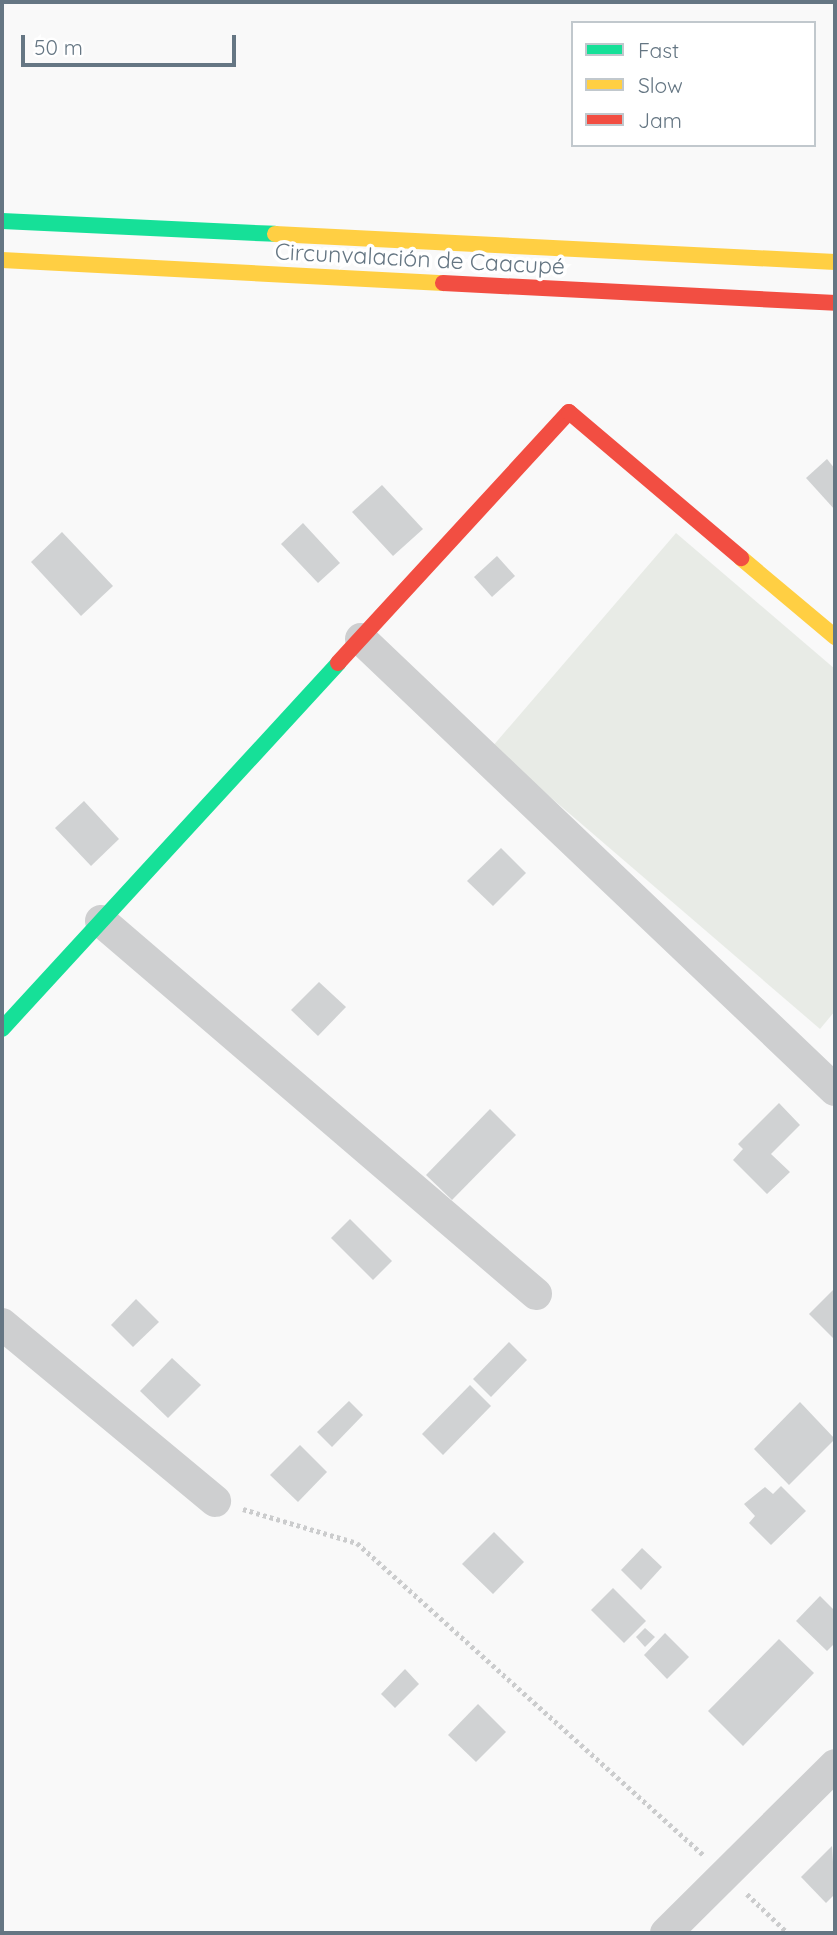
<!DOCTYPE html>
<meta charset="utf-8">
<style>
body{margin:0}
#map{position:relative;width:837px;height:1935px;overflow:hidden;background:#f9f9f9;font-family:Quicksand,sans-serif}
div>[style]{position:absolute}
.green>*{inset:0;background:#e8ebe6}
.building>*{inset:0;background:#d0d2d3}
.path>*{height:4.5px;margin-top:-2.25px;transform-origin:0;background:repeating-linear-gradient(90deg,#cbcccd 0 3.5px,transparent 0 7px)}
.street>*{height:32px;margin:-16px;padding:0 16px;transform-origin:16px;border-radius:16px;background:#cecfd0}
.fast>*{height:16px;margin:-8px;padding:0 8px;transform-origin:8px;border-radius:8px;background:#16e098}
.slow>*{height:16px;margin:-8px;padding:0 8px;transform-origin:8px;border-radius:8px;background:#ffcf43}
.jam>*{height:16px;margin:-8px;padding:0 8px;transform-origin:8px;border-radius:8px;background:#f24e42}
span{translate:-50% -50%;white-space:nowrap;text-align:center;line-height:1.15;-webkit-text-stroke:7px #fff;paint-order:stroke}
.street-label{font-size:23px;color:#657683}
.frame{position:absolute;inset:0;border:4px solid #657683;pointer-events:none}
.legend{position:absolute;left:571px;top:21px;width:245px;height:126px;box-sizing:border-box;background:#fff;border:2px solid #c1c8cd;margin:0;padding:9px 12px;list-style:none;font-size:21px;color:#657683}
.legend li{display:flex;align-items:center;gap:14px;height:35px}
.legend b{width:35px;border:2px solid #c1c8cd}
.scale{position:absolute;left:21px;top:35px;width:215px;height:32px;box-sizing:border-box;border:4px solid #657683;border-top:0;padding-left:9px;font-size:21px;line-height:24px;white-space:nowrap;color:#657683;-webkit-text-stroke:5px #fff;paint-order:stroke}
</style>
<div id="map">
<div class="green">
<i style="clip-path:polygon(676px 533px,835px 669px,835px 1011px,820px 1029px,492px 747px)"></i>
</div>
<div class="building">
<i style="clip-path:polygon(827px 459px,835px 469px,835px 510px,806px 478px)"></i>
<i style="clip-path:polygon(382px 485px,423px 529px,393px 556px,352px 512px)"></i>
<i style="clip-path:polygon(303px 523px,340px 563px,318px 583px,281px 544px)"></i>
<i style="clip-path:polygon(62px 532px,113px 586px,81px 616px,31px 562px)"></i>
<i style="clip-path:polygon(497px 556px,515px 576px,492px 597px,474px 577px)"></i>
<i style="clip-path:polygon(84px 801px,119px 839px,91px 866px,55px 828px)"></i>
<i style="clip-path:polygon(501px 848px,526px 873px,493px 906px,467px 881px)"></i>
<i style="clip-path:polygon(319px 982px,346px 1007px,318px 1036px,291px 1010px)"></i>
<i style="clip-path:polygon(779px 1103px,800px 1125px,771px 1154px,790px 1172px,767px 1194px,733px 1160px,743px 1149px,738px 1144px)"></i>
<i style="clip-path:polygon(490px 1109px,516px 1135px,452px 1200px,426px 1175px)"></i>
<i style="clip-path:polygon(350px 1219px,392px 1261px,373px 1280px,331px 1238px)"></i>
<i style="clip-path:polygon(835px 1288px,835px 1340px,809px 1314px)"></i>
<i style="clip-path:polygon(136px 1299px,159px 1322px,133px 1347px,111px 1325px)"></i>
<i style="clip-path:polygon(509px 1342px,527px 1360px,491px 1397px,473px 1379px)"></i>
<i style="clip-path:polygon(172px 1358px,201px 1385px,168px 1418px,140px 1391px)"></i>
<i style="clip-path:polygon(470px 1385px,491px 1406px,443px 1455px,422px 1434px)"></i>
<i style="clip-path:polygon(349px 1401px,363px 1415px,332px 1447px,317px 1432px)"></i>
<i style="clip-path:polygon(800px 1402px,835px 1439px,789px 1485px,754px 1449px)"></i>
<i style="clip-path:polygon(300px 1445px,327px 1472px,298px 1502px,270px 1475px)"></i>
<i style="clip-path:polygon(781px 1486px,806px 1511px,771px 1545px,749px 1523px,755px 1516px,744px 1504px,765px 1487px,773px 1494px)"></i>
<i style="clip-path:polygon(494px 1532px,524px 1562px,493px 1594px,462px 1564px)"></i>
<i style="clip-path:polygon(642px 1548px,662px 1567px,641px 1590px,621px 1570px)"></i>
<i style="clip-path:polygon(613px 1588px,646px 1621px,624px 1643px,591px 1610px)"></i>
<i style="clip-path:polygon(820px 1596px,835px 1611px,835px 1643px,827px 1651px,796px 1621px)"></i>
<i style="clip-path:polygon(645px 1628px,655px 1637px,645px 1647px,636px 1637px)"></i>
<i style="clip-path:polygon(665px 1633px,689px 1657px,667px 1679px,644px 1655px)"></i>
<i style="clip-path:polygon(779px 1639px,814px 1673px,743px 1746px,708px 1711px)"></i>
<i style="clip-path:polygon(405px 1669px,419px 1684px,395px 1708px,381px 1694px)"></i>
<i style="clip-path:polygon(478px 1704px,506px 1732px,476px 1762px,448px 1735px)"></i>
<i style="clip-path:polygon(832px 1846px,835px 1894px,826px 1903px,801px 1877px)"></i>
</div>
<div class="path">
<i style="left:243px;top:1509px;width:119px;rotate:16.6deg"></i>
<i style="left:357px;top:1543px;width:467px;rotate:42deg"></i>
<i style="left:747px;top:1894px;width:57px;rotate:43.6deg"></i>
</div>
<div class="street">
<i style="left:361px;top:639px;width:654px;rotate:43.58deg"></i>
<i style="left:101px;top:921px;width:573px;rotate:40.61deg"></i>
<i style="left:2px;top:1324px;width:277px;rotate:39.7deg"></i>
<i style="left:666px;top:1933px;width:238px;rotate:-44.8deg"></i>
</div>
<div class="fast">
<i style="left:2px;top:221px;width:273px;rotate:2.7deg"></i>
<i style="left:2px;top:1029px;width:497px;rotate:-47.4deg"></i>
</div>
<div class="slow">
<i style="left:275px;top:234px;width:561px;rotate:2.86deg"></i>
<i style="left:2px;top:260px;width:442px;rotate:3deg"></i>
<i style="left:741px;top:558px;width:123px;rotate:40deg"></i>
</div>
<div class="jam">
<i style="left:443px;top:283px;width:393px;rotate:2.9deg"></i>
<i style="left:338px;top:663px;width:341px;rotate:-47.4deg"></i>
<i style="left:569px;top:412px;width:226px;rotate:40.3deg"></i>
</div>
<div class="street-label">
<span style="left:420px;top:259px;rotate:3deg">Circunvalación de Caacupé</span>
</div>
<div class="frame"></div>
<ul class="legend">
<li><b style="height:9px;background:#16e098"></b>Fast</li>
<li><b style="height:9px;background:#ffcf43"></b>Slow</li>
<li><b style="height:9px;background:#f24e42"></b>Jam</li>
</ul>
<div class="scale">50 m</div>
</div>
